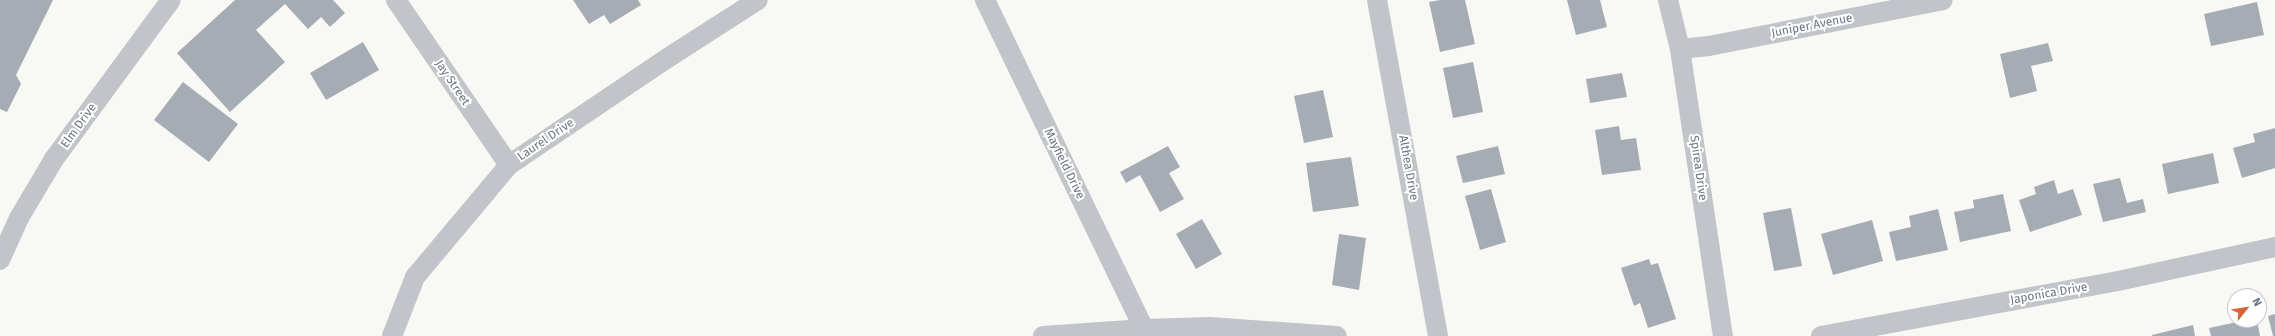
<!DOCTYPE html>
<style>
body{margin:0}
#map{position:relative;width:2275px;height:336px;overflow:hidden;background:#f8f8f5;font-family:"Fira Sans",sans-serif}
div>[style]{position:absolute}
.building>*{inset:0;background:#a5acb3}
.minor>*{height:20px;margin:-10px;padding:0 10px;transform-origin:10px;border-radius:10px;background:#c1c4c8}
span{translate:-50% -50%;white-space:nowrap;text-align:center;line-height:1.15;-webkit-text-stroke:4px #fff;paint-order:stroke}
.street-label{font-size:12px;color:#697684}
.north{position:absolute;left:2227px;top:288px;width:40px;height:40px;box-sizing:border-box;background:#fff;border:1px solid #c3c8ce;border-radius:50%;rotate:60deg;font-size:11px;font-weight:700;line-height:16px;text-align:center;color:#697684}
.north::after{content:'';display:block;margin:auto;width:14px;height:18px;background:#d76435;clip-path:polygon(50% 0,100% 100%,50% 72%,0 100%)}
</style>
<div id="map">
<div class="building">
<i style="clip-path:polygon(0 0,53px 0,16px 75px,21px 84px,7px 112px,0 109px)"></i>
<i style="clip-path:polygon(235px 0,333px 0,345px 13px,330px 27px,321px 17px,308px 29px,285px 4px,256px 30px,285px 62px,230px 112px,177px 53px)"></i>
<i style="clip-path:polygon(573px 0,638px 0,641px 5px,610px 24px,604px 15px,589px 24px)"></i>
<i style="clip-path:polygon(1440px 0,1465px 0,1475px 44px,1440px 52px,1429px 2px)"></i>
<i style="clip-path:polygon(1567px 0,1600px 0,1607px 27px,1576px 35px)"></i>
<i style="clip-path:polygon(2257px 2px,2264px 35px,2211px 46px,2204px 14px)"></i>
<i style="clip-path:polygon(363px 42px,379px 70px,326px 100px,310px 73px)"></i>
<i style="clip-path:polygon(2048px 43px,2053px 61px,2031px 66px,2037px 91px,2010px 98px,2000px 54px)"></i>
<i style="clip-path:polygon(1473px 62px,1483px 112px,1453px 118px,1443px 68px)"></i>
<i style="clip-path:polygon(1622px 73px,1627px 97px,1590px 103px,1586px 79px)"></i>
<i style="clip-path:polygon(183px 82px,238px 124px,209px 162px,154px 120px)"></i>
<i style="clip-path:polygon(1323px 90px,1333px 137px,1304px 143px,1294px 96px)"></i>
<i style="clip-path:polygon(1619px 126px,1621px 140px,1636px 138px,1641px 170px,1602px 175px,1595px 130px)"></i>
<i style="clip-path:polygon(2275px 128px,2275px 168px,2242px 178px,2233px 148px,2255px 142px,2253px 134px)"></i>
<i style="clip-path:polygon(1168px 146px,1180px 167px,1169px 173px,1184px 199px,1160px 212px,1140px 175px,1126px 183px,1120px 172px)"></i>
<i style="clip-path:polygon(1498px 146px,1505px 174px,1463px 183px,1456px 156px)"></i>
<i style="clip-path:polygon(2213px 153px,2219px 183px,2168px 194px,2162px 164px)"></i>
<i style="clip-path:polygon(1351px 157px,1359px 206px,1313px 212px,1306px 163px)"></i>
<i style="clip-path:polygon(2120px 178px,2127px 203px,2143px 199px,2146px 212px,2103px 222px,2093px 184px)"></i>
<i style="clip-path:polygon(2054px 180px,2058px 194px,2073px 189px,2082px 215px,2030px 232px,2019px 200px,2036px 194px,2034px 187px)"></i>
<i style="clip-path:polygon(1491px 189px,1506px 242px,1480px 250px,1465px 196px)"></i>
<i style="clip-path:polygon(2003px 194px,2011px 231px,1960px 242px,1954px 212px,1974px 208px,1973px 200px)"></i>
<i style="clip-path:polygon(1791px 208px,1802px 266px,1774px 271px,1763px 213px)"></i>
<i style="clip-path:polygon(1938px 209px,1948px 250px,1896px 261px,1889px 232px,1911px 227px,1909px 216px)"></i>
<i style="clip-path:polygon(1202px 219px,1222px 254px,1196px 269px,1176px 234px)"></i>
<i style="clip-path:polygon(1872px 220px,1883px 261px,1833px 275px,1821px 234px)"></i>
<i style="clip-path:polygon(1339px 234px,1366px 238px,1359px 290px,1332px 285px)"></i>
<i style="clip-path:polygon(1649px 259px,1651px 265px,1658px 263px,1676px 319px,1648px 328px,1640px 303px,1634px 306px,1621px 268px)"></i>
<i style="clip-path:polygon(2275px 314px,2275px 336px,2273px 336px,2268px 316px)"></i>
<i style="clip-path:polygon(2247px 320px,2257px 320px,2260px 336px,2211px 336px,2209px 328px)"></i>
<i style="clip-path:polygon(2193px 325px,2195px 336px,2152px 336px,2152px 335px)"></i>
</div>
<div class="minor">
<i style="left:396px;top:0;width:200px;rotate:55.6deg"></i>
<i style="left:985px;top:0;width:365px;rotate:64.2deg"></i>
<i style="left:1377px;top:0;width:341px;rotate:79.7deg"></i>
<i style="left:1668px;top:0;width:50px;rotate:76.2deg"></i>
<i style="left:1680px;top:49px;width:290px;rotate:81.5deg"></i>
<i style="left:1680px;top:49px;width:29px;rotate:-6deg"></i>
<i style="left:1709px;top:46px;width:238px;rotate:-11.1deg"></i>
<i style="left:0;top:260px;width:46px;rotate:-65.7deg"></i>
<i style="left:19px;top:218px;width:69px;rotate:-59.3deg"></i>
<i style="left:54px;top:159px;width:197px;rotate:-53.7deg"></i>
<i style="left:392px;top:336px;width:63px;rotate:-68.7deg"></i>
<i style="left:415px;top:277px;width:146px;rotate:-50deg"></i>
<i style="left:509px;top:165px;width:189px;rotate:-34deg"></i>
<i style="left:666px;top:59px;width:109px;rotate:-32.7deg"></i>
<i style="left:1043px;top:336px;width:101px;rotate:-4deg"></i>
<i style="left:1144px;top:329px;width:66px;rotate:-1.7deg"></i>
<i style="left:1210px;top:327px;width:127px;rotate:4.1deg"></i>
<i style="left:1821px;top:336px;width:302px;rotate:-10.5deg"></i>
<i style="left:2118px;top:281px;width:161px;rotate:-12.2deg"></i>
</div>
<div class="street-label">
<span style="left:1812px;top:26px;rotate:-11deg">Juniper Avenue</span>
<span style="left:452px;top:83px;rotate:56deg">Jay Street</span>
<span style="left:79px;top:126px;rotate:-54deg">Elm Drive</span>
<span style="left:546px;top:140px;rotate:-34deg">Laurel Drive</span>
<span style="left:1064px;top:164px;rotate:64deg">Mayfield Drive</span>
<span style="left:1408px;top:168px;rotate:80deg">Althea Drive</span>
<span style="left:1698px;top:168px;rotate:82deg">Spirea Drive</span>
<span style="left:2049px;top:294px;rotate:-10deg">Japonica Drive</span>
</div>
<div class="north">N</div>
</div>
